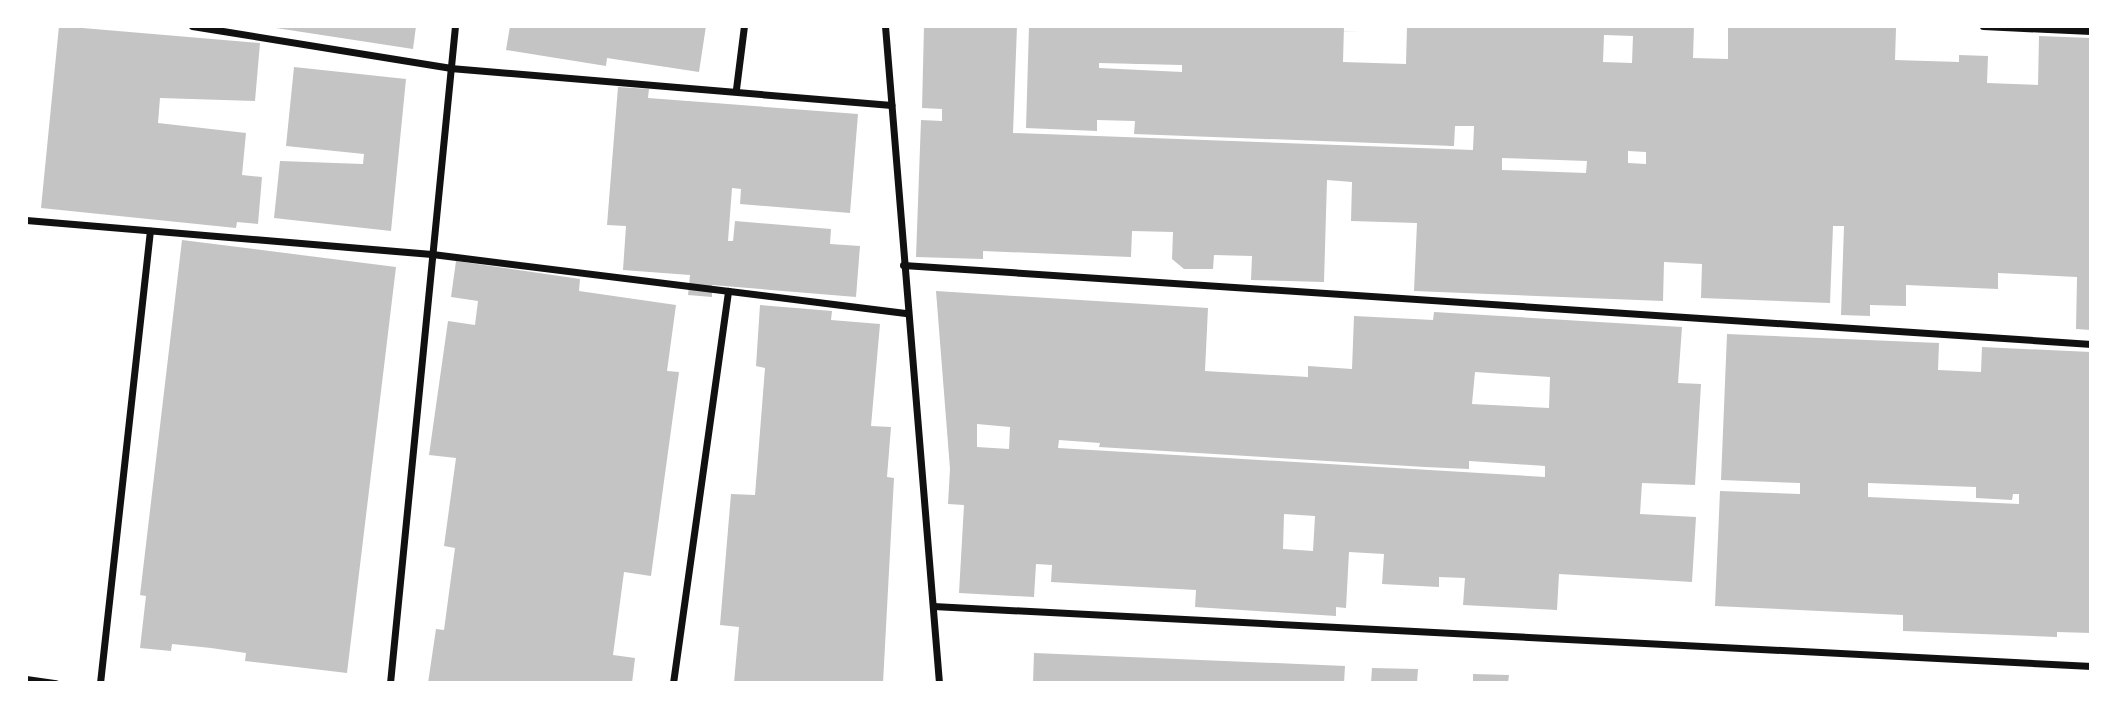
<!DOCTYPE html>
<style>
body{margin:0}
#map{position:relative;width:2117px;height:709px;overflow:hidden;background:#fff;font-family:Roboto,sans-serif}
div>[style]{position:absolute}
.building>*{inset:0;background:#c4c4c4}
.minor>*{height:7px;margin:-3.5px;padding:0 3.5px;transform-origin:3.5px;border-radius:3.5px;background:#111}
span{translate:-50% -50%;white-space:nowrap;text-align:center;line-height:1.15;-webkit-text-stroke:5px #fff;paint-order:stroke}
.frame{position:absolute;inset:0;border:28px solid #fff;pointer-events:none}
</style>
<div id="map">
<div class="building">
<i style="clip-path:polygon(59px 26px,260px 43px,255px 101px,160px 98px,158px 123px,246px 133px,242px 175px,262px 177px,258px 224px,237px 222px,236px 228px,41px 208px)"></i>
<i style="clip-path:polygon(263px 26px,416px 26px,413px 49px)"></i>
<i style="clip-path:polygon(510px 26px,706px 26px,699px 72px,607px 58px,606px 66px,506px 50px)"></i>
<i style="clip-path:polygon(evenodd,924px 26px,1017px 26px,1013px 133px,1473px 150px,1474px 126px,1455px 126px,1454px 146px,1134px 134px,1135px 121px,1097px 120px,1097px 131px,1026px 128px,1029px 26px,1344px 26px,1343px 62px,1406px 64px,1407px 26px,1694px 26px,1693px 58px,1728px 59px,1728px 26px,1896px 28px,1895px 60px,1959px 62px,1959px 55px,1988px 56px,1987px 83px,2038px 85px,2039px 36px,2091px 38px,2091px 330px,2076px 329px,2077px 277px,1998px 273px,1998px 289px,1906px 285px,1906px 306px,1870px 305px,1870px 316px,1841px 315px,1844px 226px,1833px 226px,1830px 303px,1701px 298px,1702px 264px,1664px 262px,1663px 301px,1414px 291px,1417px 223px,1351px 221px,1352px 182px,1327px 180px,1324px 282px,1251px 280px,1252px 256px,1214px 255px,1213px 269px,1184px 269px,1172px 259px,1173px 232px,1132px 231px,1131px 257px,983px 251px,983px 259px,916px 257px,921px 120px,942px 121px,942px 109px,922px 108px,924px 26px,1604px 35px,1633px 36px,1632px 63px,1603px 62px,1604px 35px,924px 26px,1099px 63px,1182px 65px,1182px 72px,1099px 68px,1099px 63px,924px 26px,1628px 151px,1646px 152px,1646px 164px,1628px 163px,1628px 151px,924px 26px,1502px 158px,1587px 161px,1586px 173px,1502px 170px,1502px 158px)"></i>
<i style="clip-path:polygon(294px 67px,406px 79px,391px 231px,274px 218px,280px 161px,363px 164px,364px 154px,286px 146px)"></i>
<i style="clip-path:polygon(618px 87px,649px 89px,648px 98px,858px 114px,850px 213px,740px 204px,741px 189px,732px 188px,728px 241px,733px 241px,735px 221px,831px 229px,830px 244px,860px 246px,856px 297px,712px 285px,712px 297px,688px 295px,690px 275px,623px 270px,626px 226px,607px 225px)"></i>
<i style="clip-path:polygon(182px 240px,396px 267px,347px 673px,245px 661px,246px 653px,211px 648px,172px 644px,171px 651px,140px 648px,146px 596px,140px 595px)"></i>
<i style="clip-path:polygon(456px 261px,580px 279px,579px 291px,676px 305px,667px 371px,679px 372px,651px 576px,624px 572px,613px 655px,635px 658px,632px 683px,428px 683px,436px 629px,444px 630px,455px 548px,444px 546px,456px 458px,429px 455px,448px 321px,475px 325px,478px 301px,451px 297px)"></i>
<i style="clip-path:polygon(evenodd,936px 291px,1208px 308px,1205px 371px,1308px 377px,1308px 366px,1352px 369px,1354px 316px,1433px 320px,1434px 312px,1682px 327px,1678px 383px,1701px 384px,1695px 485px,1642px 483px,1640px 514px,1696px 517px,1692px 582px,1559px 574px,1557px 610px,1463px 605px,1465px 578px,1439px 577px,1439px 587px,1382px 584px,1384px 554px,1349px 552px,1346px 608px,1336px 607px,1336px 616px,1195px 607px,1196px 590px,1051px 582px,1052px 565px,1036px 564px,1034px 597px,959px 593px,964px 505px,948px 504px,950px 469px,936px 291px,1475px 372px,1550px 377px,1549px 408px,1472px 404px,1475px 372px,936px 291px,977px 424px,1010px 427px,1009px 449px,977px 447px,977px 424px,936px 291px,1059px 440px,1100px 443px,1099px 447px,1425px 467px,1469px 469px,1469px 461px,1545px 466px,1545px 477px,1058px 448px,1059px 440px,936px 291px,1284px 514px,1315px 516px,1313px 551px,1283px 549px,1284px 514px)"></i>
<i style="clip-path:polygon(760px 305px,832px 311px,831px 320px,880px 324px,871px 426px,891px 427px,887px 477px,894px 478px,883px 683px,734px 683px,739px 627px,720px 625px,731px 494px,755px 495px,765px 368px,756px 366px)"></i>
<i style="clip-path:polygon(evenodd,1727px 334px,1939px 343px,1938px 370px,1981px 372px,1982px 347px,2091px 352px,2091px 633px,2057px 632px,2057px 637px,1903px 631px,1903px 615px,1715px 606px,1720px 491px,1800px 494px,1800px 483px,1721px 480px,1727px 334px,1868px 483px,1976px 487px,1976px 498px,2012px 500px,2013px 494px,2019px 494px,2019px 504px,1868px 497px,1868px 483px)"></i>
<i style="clip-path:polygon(1034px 653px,1345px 666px,1344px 683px,1033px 683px)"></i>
<i style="clip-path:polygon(1372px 668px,1418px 669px,1417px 683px,1371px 683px)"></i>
<i style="clip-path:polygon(1473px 674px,1509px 675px,1508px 683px,1473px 683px)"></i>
</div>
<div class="minor">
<i style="left:192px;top:26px;width:261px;rotate:9.2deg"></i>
<i style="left:450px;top:68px;width:443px;rotate:4.8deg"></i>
<i style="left:885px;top:26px;width:659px;rotate:85.3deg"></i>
<i style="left:1983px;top:26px;width:108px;rotate:2.7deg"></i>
<i style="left:736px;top:89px;width:64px;rotate:-82.8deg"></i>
<i style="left:26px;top:220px;width:407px;rotate:4.8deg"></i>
<i style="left:432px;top:254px;width:479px;rotate:7.1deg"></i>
<i style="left:903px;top:265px;width:1191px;rotate:3.8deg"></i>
<i style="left:933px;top:606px;width:1160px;rotate:2.97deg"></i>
<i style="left:26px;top:679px;width:30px;rotate:8deg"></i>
<i style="left:100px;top:683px;width:455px;rotate:-83.7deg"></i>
<i style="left:390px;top:683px;width:660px;rotate:-84.35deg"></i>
<i style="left:673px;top:683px;width:396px;rotate:-82deg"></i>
</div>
<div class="frame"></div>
</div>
